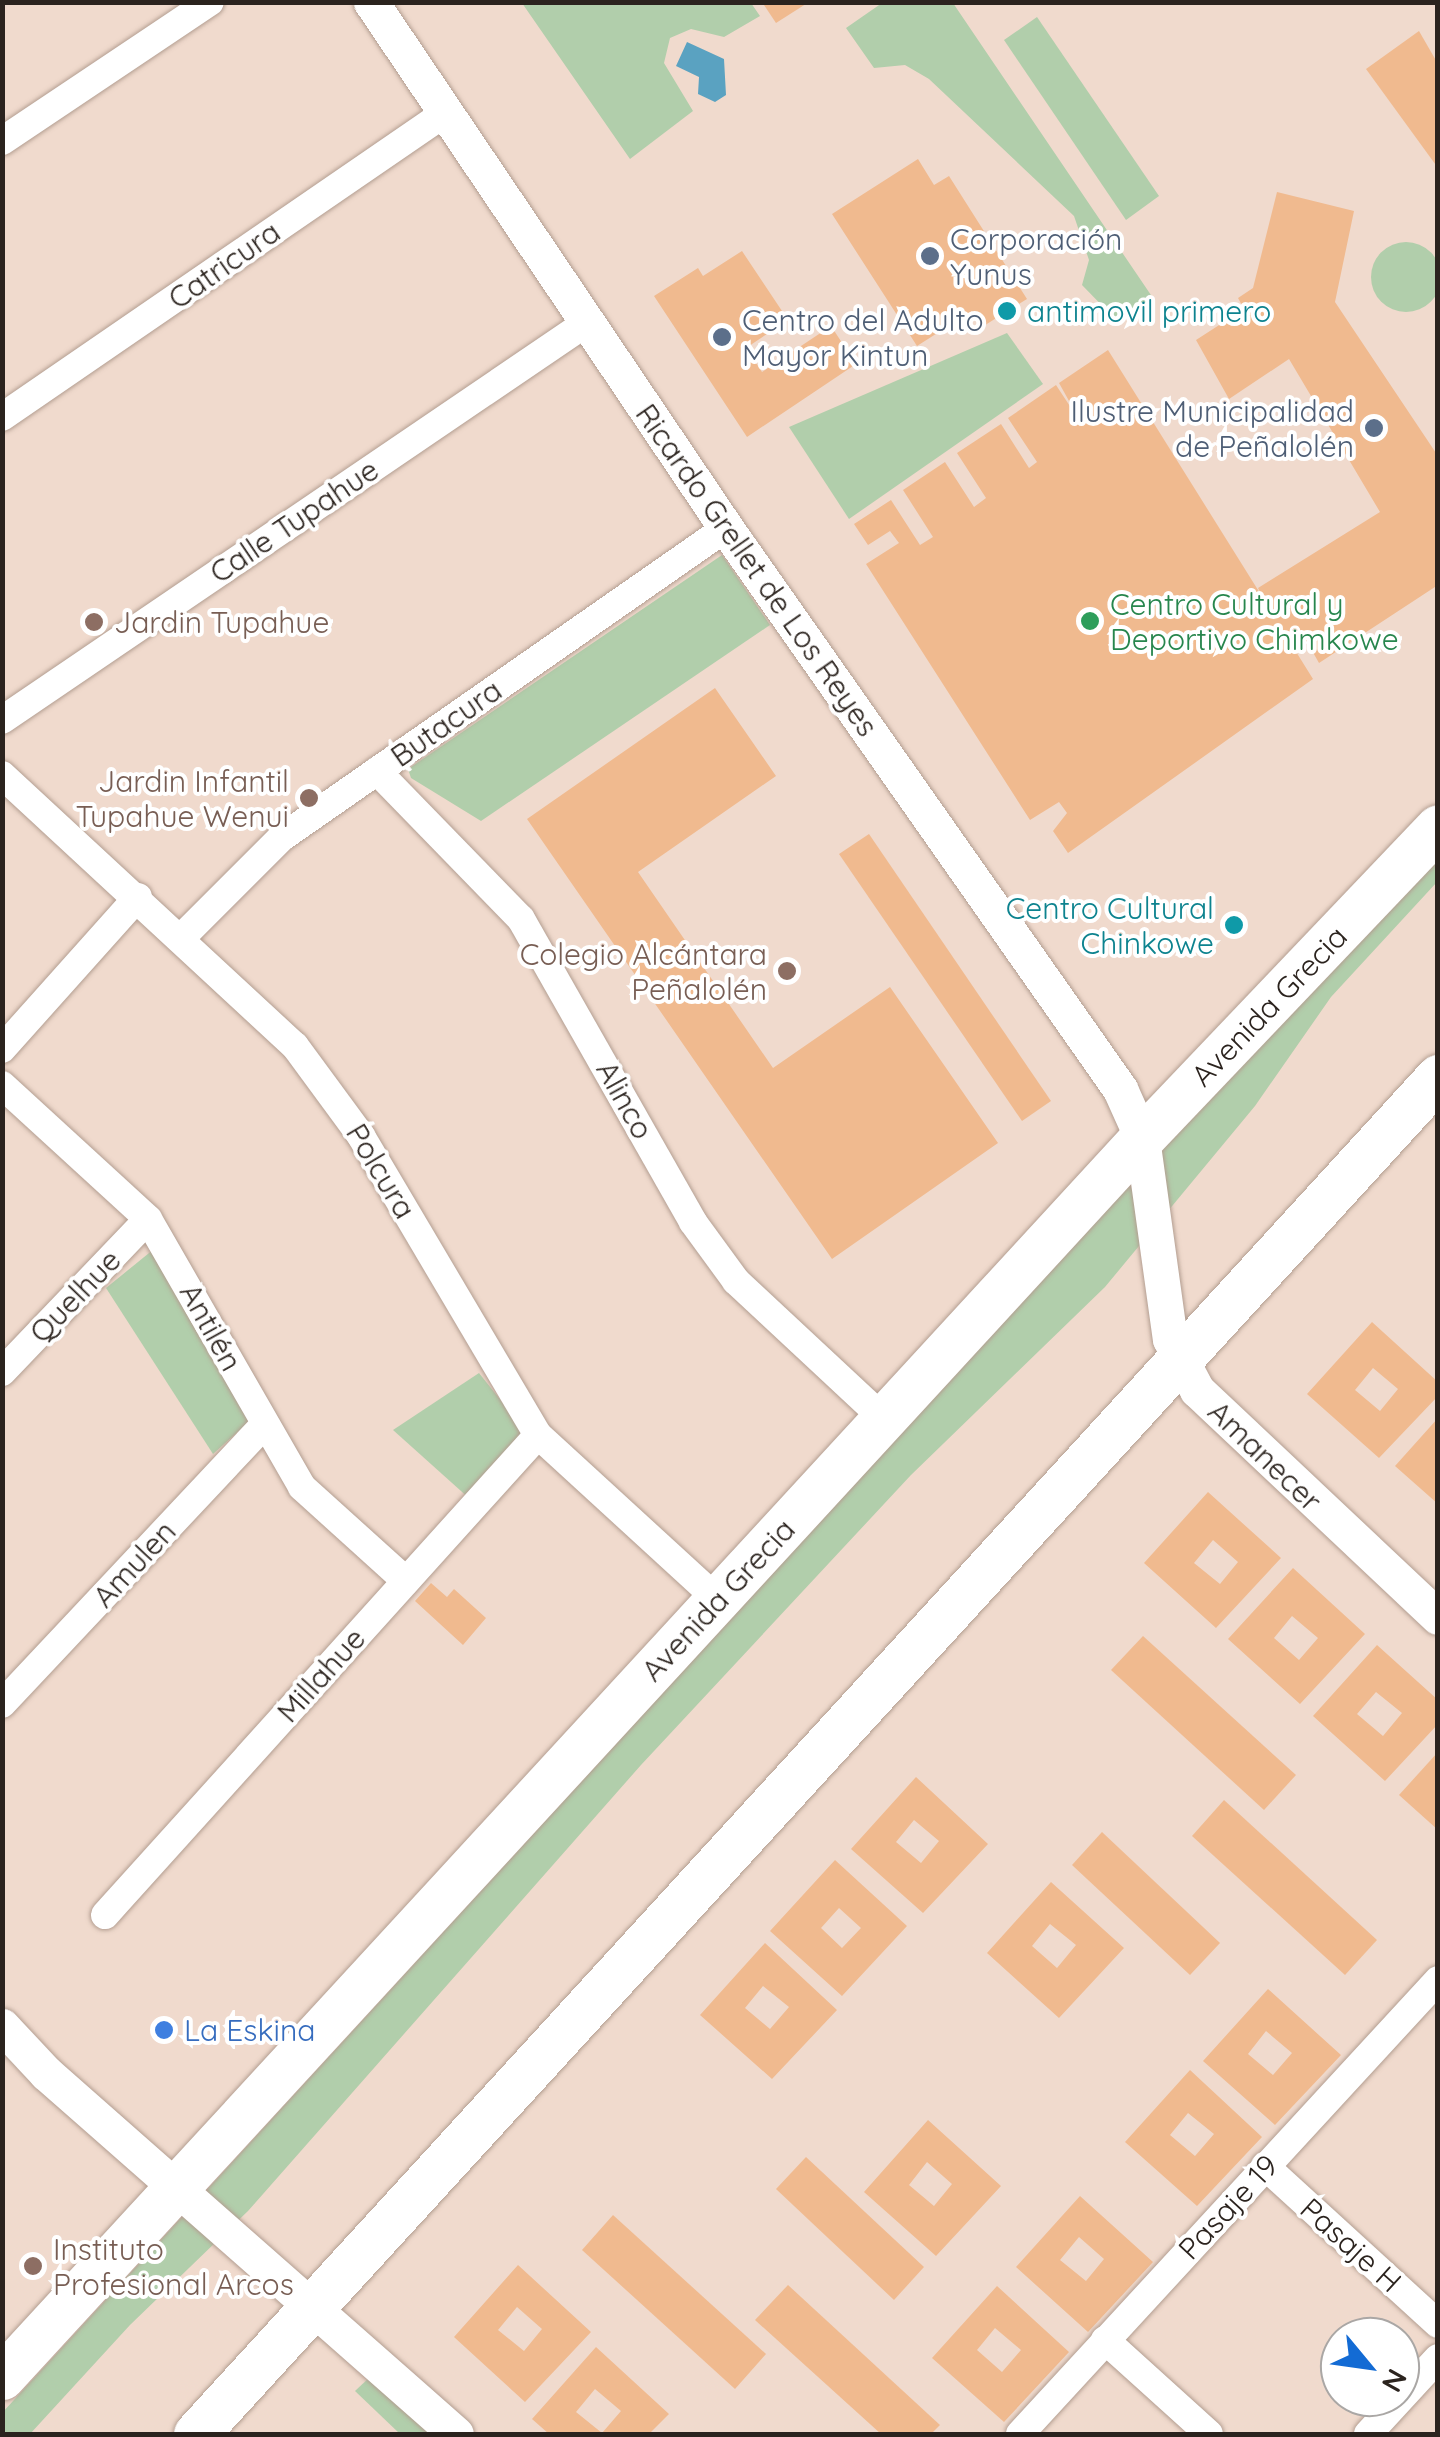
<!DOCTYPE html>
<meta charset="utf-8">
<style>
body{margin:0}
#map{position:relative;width:1440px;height:2437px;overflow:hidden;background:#f0dacd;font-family:Quicksand,sans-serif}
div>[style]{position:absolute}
.green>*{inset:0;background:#b1ceab}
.round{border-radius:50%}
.water>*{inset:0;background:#5aa2c1}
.building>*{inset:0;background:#f0ba8f}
.roads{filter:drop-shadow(0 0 2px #b39e91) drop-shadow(0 0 2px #b39e91)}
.minor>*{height:28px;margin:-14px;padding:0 14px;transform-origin:14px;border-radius:14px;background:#fff}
.tertiary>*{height:35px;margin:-17.5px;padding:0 17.5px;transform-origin:17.5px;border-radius:17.5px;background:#fff}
.primary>*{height:45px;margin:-22.5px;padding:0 22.5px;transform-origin:22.5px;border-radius:22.5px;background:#fff}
.dots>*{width:28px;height:28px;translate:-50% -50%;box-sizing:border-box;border:5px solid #fff;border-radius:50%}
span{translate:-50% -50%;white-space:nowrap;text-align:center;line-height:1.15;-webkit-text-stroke:8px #fff;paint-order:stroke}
.service-label{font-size:30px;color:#4e5e75}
.left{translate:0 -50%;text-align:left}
.right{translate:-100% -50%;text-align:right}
.street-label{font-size:30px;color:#2b231e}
.culture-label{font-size:30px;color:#0d838f}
.leisure-label{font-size:30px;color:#27864d}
.education-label{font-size:30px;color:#785e54}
.shop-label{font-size:30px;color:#366cbe}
.frame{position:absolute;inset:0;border:5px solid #2b231e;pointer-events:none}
.north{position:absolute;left:1320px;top:2317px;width:100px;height:100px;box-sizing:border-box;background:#fff;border:2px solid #aaa7a5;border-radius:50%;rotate:119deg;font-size:28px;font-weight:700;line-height:40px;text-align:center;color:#2b231e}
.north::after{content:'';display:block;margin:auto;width:35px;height:45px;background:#136bd4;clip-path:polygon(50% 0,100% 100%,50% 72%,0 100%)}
</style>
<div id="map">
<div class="green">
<i style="clip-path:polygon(522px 3px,751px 3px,760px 16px,724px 37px,691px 29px,670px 38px,664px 63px,693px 111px,630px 159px)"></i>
<i style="clip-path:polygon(882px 3px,953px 3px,1155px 301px,1119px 323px,1082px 285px,1089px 260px,1074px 216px,929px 79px,905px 65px,874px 68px,846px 28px)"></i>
<i style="clip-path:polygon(1037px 17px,1159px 196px,1126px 220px,1004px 40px)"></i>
<i class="round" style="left:1371px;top:242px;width:70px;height:70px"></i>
<i style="clip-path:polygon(1007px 333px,1043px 384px,849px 519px,789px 427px)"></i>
<i style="clip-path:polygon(722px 555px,770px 625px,481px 821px,411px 778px,408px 769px)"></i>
<i style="clip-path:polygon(1437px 849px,1437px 882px,1331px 997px,1255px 1106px,1105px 1287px,911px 1475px,641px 1765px,248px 2211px,130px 2325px,30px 2434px,3px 2434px,2px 2413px)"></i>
<i style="clip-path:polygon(154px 1249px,251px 1420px,213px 1454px,106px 1288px)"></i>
<i style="clip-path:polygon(479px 1373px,529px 1436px,471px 1500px,393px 1430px)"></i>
<i style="clip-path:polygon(371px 2376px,433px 2434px,400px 2434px,355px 2391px)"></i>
</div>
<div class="water">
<i style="clip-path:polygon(687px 42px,724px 59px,726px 95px,715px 102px,698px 94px,699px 77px,676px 66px)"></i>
</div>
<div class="building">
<i style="clip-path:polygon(762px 2px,809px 2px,776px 23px)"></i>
<i style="clip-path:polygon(1419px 31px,1438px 64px,1438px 168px,1366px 69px)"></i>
<i style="clip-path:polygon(918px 159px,934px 185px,949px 176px,1027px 299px,982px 327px,972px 311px,917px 346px,832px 214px)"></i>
<i style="clip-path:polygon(1277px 192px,1354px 211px,1335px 302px,1438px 456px,1438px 585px,1319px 663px,1298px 626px,1285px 634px,1313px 679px,1068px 853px,1053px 831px,1067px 813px,1059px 802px,1030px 820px,866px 564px,899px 543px,890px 531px,868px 545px,854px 524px,891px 500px,920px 545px,933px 537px,903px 490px,945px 462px,974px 507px,986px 498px,957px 453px,1001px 424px,1029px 468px,1037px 462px,1008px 418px,1056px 385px,1083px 426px,1059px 383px,1108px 350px,1263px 598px,1258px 588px,1380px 512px,1289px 359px,1229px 399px,1196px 340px,1244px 309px,1238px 298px,1253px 288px)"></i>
<i style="clip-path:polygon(742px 251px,788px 320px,746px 348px,762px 372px,831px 326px,856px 364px,747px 437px,654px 296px,698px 268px,703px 276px)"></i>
<i style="clip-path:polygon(715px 688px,776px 776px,638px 872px,773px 1068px,890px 987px,998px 1143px,832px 1259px,527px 819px)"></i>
<i style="clip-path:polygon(869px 834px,1051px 1101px,1022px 1121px,839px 854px)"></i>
<i style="clip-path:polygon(evenodd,1372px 1322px,1438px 1382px,1438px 1396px,1379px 1458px,1307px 1394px,1372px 1322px,1373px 1368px,1398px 1389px,1380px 1411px,1355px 1390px,1373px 1368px)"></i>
<i style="clip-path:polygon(1438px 1418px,1437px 1471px,1438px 1504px,1395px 1466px)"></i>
<i style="clip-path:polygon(evenodd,1208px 1492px,1281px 1558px,1216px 1628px,1144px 1563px,1208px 1492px,1213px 1540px,1238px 1562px,1220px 1584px,1194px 1563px,1213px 1540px)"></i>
<i style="clip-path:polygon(evenodd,1293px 1568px,1365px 1634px,1300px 1704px,1228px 1639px,1293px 1568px,1292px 1616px,1318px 1638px,1299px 1660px,1274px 1638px,1292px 1616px)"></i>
<i style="clip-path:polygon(431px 1583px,447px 1597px,454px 1589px,486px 1618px,463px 1645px,415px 1601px)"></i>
<i style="clip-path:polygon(1143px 1636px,1296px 1775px,1264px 1810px,1111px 1670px)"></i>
<i style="clip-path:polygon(evenodd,1377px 1645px,1438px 1700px,1438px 1724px,1385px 1781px,1313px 1716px,1377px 1645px,1376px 1692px,1402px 1713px,1383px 1736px,1357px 1714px,1376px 1692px)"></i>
<i style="clip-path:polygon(1438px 1752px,1438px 1830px,1399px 1795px)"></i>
<i style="clip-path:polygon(evenodd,916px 1777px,988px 1844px,923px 1913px,851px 1849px,916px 1777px,914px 1820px,939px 1841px,921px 1863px,896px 1842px,914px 1820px)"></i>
<i style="clip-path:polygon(1224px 1800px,1377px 1940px,1345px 1975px,1192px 1836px)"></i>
<i style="clip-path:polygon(1102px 1832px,1220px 1943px,1190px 1975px,1072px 1865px)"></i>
<i style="clip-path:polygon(evenodd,835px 1860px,907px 1926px,842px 1996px,770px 1931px,835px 1860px,839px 1908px,861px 1928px,842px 1948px,821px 1928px,839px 1908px)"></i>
<i style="clip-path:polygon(evenodd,1051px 1882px,1124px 1948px,1059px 2018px,987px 1953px,1051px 1882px,1050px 1924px,1076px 1945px,1057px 1968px,1032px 1946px,1050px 1924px)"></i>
<i style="clip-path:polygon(evenodd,765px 1943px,837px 2010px,772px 2079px,700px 2015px,765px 1943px,763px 1986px,789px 2007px,770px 2029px,745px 2008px,763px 1986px)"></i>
<i style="clip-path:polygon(evenodd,1268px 1989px,1341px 2055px,1275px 2125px,1203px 2061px,1268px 1989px,1266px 2031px,1292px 2053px,1273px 2075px,1248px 2054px,1266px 2031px)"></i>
<i style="clip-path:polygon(evenodd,1190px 2070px,1262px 2137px,1197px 2206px,1125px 2142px,1190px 2070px,1188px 2113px,1214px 2134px,1195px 2156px,1170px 2135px,1188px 2113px)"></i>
<i style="clip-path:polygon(evenodd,928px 2120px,1001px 2186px,936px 2256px,864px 2192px,928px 2120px,927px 2162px,952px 2184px,934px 2206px,909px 2185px,927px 2162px)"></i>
<i style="clip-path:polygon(806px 2157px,924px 2267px,894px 2300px,776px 2189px)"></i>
<i style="clip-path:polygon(evenodd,1080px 2196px,1153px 2262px,1088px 2332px,1016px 2267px,1080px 2196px,1079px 2237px,1104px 2259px,1086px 2281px,1060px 2260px,1079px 2237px)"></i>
<i style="clip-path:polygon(613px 2215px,766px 2354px,735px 2389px,582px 2250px)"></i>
<i style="clip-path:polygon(evenodd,518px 2265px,591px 2332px,525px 2402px,454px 2337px,518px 2265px,517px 2307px,542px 2329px,524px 2351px,498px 2330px,517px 2307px)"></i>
<i style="clip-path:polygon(788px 2285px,940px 2425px,931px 2434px,881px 2434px,755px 2320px)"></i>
<i style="clip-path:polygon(evenodd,997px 2286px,1069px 2352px,1004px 2422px,932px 2358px,997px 2286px,995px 2328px,1021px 2350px,1002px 2372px,977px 2350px,995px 2328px)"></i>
<i style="clip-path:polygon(evenodd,596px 2347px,669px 2414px,649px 2434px,549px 2434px,532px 2419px,596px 2347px,595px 2389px,621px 2411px,602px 2433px,576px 2412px,595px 2389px)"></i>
</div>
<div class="roads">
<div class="minor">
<i style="left:2px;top:141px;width:250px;rotate:-33.8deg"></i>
<i style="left:2px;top:417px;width:537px;rotate:-34.46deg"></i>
<i style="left:2px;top:720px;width:706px;rotate:-34.21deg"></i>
<i style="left:377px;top:771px;width:206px;rotate:45.8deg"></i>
<i style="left:521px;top:919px;width:348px;rotate:60.4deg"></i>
<i style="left:693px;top:1222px;width:73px;rotate:53.9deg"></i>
<i style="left:736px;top:1281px;width:202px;rotate:43deg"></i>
<i style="left:2px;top:775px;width:399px;rotate:42.8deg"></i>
<i style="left:295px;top:1046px;width:112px;rotate:53.7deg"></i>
<i style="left:361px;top:1136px;width:347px;rotate:59.4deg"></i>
<i style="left:538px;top:1435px;width:244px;rotate:42.5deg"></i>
<i style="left:182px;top:937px;width:140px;rotate:-45deg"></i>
<i style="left:281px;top:838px;width:542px;rotate:-34.86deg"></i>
<i style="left:2px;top:1049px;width:204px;rotate:-48.2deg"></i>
<i style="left:2px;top:1085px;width:198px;rotate:42.5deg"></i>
<i style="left:148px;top:1219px;width:309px;rotate:60.1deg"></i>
<i style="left:302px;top:1487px;width:140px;rotate:42.1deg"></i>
<i style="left:2px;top:1372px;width:211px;rotate:-46.3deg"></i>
<i style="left:2px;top:1704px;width:384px;rotate:-46.8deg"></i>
<i style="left:105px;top:1915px;width:646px;rotate:-47.95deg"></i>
<i style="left:1265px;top:2166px;width:234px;rotate:42.4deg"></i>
<i style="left:1105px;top:2340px;width:140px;rotate:42.1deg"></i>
<i style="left:1020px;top:2434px;width:617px;rotate:-47.36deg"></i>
<i style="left:1368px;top:2434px;width:103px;rotate:-47.4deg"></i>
</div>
<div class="tertiary">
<i style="left:371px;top:2px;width:635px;rotate:55.98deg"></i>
<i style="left:726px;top:528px;width:686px;rotate:54.92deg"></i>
<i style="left:1120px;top:1089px;width:54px;rotate:65.8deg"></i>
<i style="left:1142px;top:1138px;width:203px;rotate:82.1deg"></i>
<i style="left:1170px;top:1339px;width:58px;rotate:62.1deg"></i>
<i style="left:1197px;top:1390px;width:331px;rotate:43.3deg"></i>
<i style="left:2px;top:2026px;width:64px;rotate:46.9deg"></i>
<i style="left:46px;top:2073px;width:546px;rotate:41.36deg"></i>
</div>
<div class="primary">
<i style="left:2px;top:2377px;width:1684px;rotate:-47.38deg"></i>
<i style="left:1142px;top:1138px;width:429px;rotate:-46.4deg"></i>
<i style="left:196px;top:2434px;width:1840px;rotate:-47.53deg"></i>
</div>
</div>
<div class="dots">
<i style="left:930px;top:256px;background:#5c6f8a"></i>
<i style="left:1007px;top:311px;background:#0f9aa8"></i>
<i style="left:722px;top:337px;background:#5c6f8a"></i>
<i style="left:1374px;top:428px;background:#5c6f8a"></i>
<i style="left:1090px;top:621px;background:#2e9e5b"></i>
<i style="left:94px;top:622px;background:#8d6e63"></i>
<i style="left:309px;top:798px;background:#8d6e63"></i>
<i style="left:1234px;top:925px;background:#0f9aa8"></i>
<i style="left:787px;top:971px;background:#8d6e63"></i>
<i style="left:164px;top:2030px;background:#3f7fe0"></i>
<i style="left:33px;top:2266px;background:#8d6e63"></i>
</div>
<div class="service-label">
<span class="left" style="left:950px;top:256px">Corporación<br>Yunus</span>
<span class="left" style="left:742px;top:337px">Centro del Adulto<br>Mayor Kintun</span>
<span class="right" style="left:1354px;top:428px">Ilustre Municipalidad<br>de Peñalolén</span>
</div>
<div class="street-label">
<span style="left:224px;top:265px;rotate:-35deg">Catricura</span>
<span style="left:294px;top:521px;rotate:-34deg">Calle Tupahue</span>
<span style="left:757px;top:570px;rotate:55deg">Ricardo Grellet de Los Reyes</span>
<span style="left:446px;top:723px;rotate:-35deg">Butacura</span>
<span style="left:1269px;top:1006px;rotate:-46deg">Avenida Grecia</span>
<span style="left:625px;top:1100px;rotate:61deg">Alinco</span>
<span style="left:381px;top:1171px;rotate:59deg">Polcura</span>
<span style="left:75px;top:1296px;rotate:-46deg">Quelhue</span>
<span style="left:211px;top:1327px;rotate:61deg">Antilén</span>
<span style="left:1265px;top:1456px;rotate:44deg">Amanecer</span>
<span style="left:134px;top:1564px;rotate:-47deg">Amulen</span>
<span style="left:718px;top:1600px;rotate:-47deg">Avenida Grecia</span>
<span style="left:321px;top:1675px;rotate:-48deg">Millahue</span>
<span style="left:1228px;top:2207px;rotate:-47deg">Pasaje 19</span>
<span style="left:1351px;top:2245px;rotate:42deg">Pasaje H</span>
</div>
<div class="culture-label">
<span class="left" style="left:1027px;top:311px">antimovil primero</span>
<span class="right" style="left:1214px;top:925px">Centro Cultural<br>Chinkowe</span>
</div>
<div class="leisure-label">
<span class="left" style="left:1110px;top:621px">Centro Cultural y<br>Deportivo Chimkowe</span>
</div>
<div class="education-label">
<span class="left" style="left:114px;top:622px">Jardin Tupahue</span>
<span class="right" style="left:289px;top:798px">Jardin Infantil<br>Tupahue Wenui</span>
<span class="right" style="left:767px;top:971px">Colegio Alcántara<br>Peñalolén</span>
<span class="left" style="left:53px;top:2266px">Instituto<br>Profesional Arcos</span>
</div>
<div class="shop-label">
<span class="left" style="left:184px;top:2030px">La Eskina</span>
</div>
<div class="frame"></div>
<div class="north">N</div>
</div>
